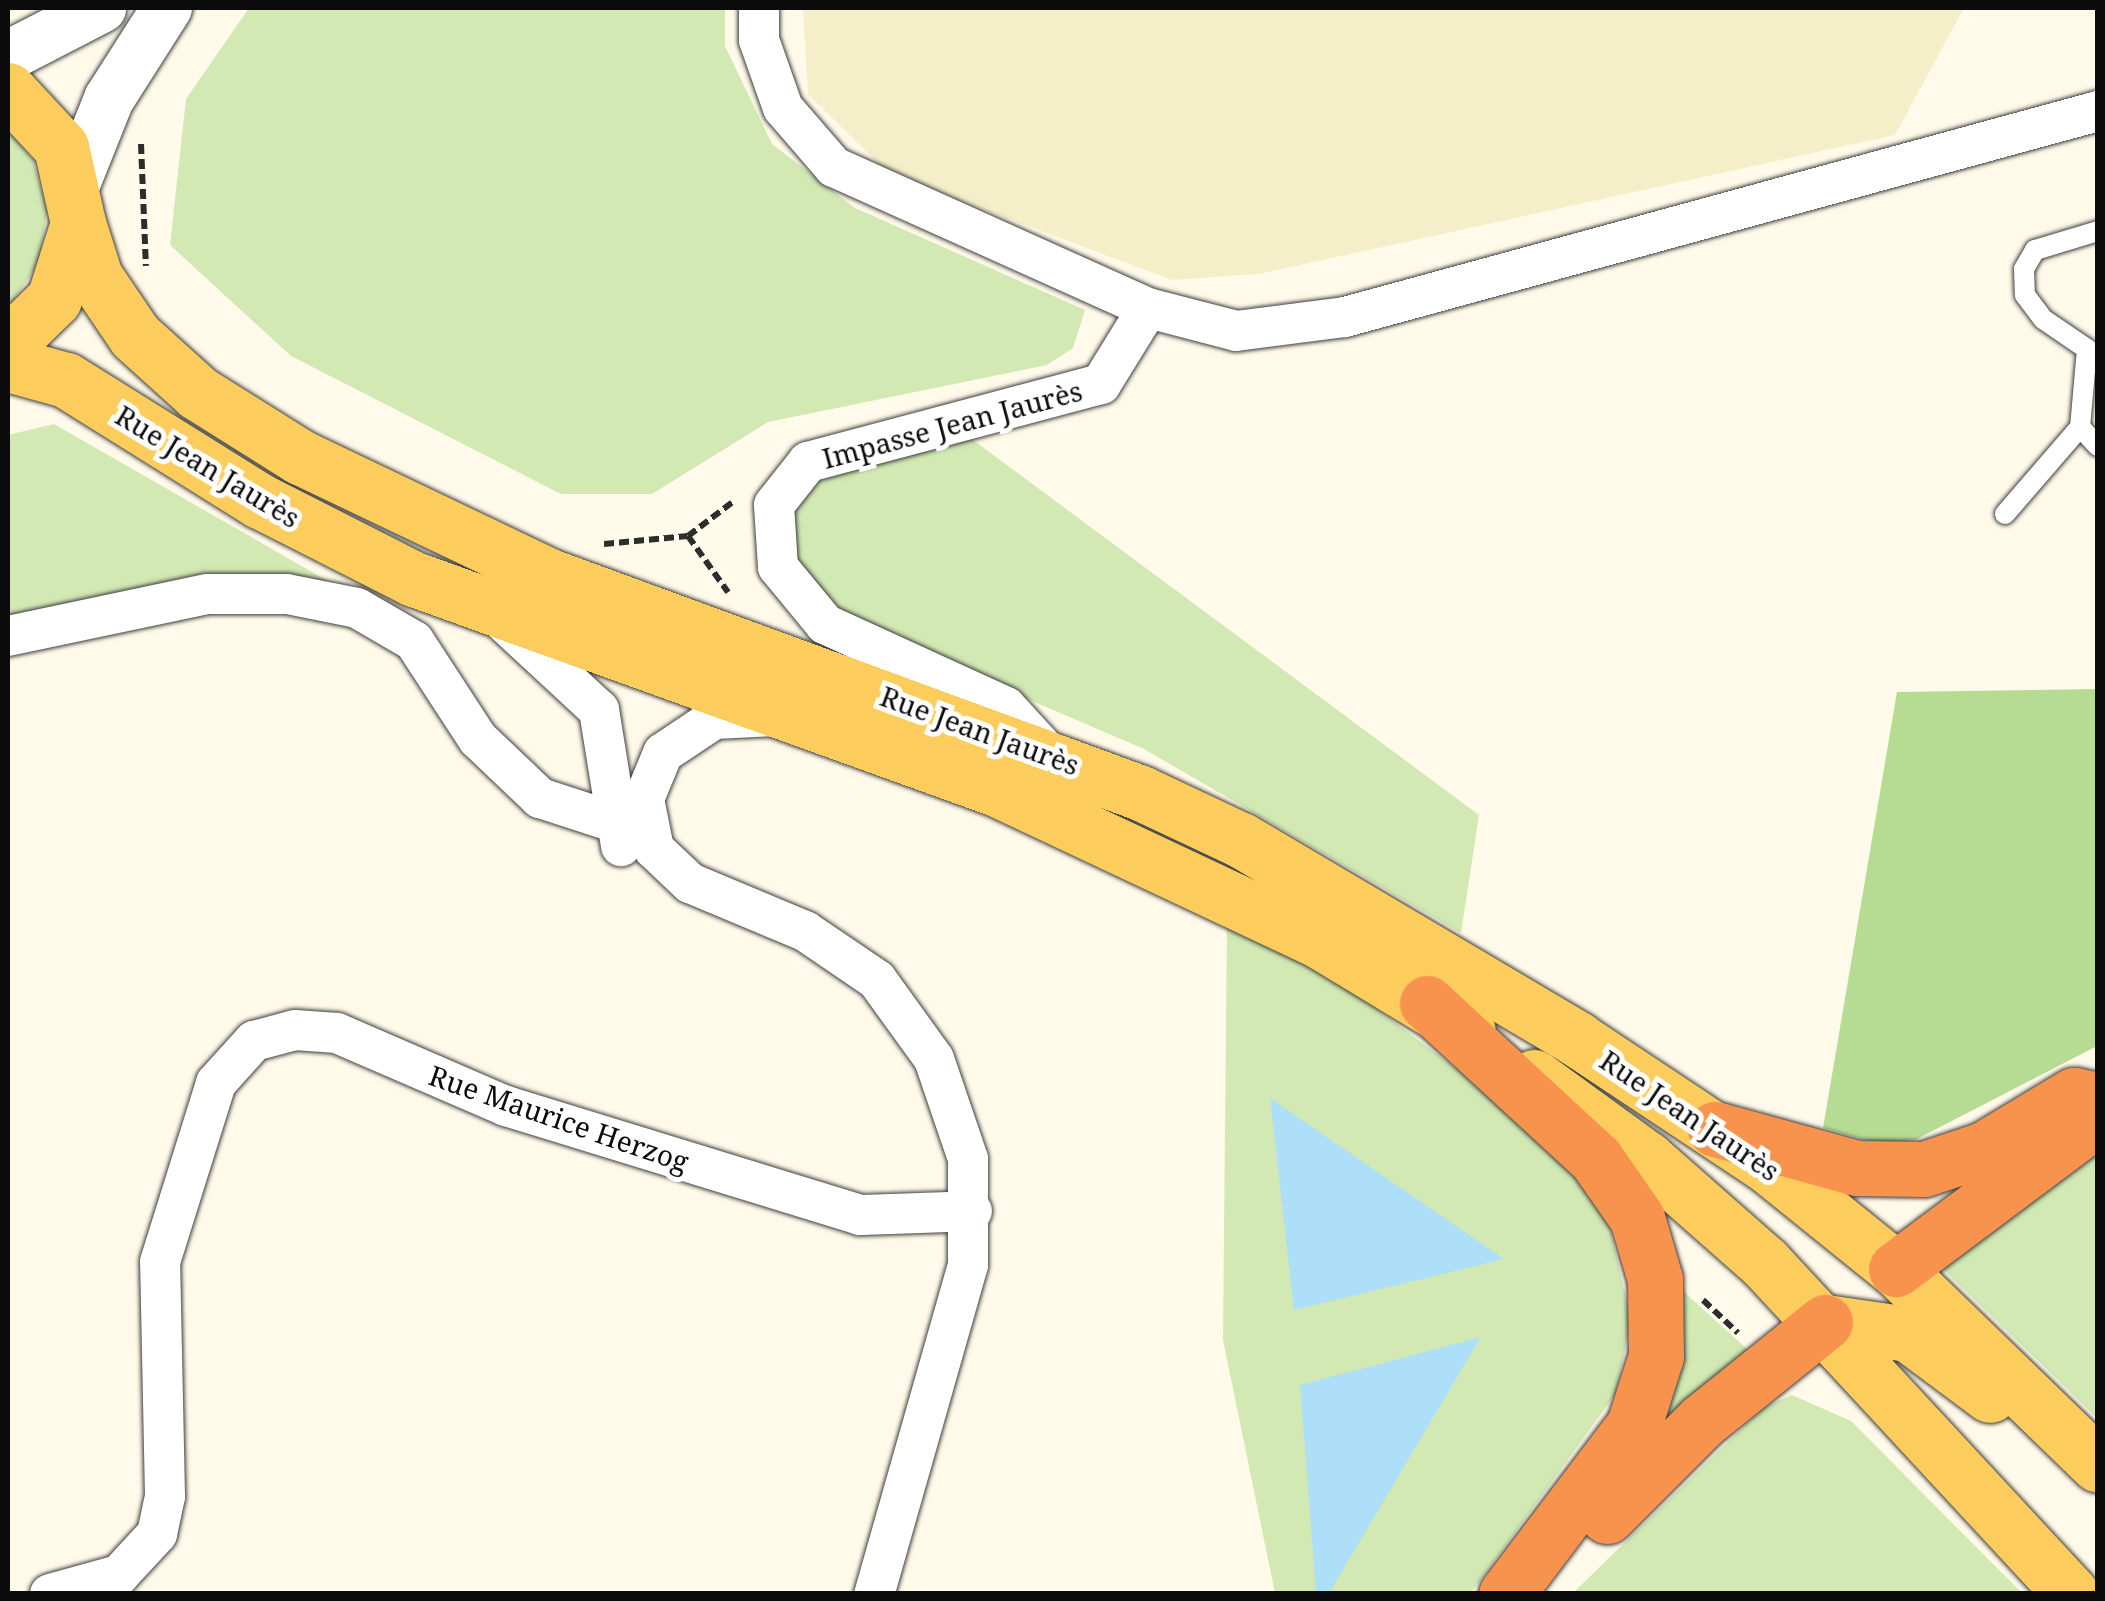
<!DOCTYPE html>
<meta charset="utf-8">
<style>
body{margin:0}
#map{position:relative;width:2105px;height:1601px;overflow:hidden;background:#fffae9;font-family:"Noto Serif",serif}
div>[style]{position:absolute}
.farmland>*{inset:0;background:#f5efc9}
.green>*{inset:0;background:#d2e9b3}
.forest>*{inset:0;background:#b6db92}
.water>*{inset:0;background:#addff8}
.path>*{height:6px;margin-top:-3px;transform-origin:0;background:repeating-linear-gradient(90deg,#2d2d2d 0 10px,transparent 0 15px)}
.roads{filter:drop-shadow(0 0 2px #3e3e3e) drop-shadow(0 0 2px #3e3e3e)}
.service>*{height:20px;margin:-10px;padding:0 10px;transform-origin:10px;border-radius:10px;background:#fff}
.minor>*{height:40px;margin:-20px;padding:0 20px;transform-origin:20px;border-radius:20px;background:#fff}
.tertiary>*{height:50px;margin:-25px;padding:0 25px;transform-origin:25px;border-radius:25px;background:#fff}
.primary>*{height:55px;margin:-27.5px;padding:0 27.5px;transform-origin:27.5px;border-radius:27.5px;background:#fccd5c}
.motorway>*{height:55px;margin:-27.5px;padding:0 27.5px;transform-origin:27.5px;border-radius:27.5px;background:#f8934e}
span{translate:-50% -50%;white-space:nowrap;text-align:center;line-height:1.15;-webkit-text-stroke:10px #fff;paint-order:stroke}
.street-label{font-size:28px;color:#0b0b0b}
.frame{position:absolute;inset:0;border:10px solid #0b0b0b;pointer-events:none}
</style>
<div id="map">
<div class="farmland">
<i style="clip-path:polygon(803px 8px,1964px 8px,1895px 135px,1259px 274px,1172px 280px,889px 174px,808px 94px)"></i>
</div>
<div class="green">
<i style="clip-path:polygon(249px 8px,725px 8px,725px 46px,772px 144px,855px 208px,1085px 310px,1073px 348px,1047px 365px,768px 422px,652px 494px,561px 494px,291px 356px,170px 245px,186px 99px)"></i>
<i style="clip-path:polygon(8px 130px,33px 160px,47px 211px,39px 264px,8px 307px)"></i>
<i style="clip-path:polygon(54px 424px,326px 580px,330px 588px,112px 594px,8px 616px,8px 435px)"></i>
<i style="clip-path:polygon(969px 437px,1479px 815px,1461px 933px,1144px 749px,844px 620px,812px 592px,789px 545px,792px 505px,825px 476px)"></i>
<i style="clip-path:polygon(1227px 922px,1357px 994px,1458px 1070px,1562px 1158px,1608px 1219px,1631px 1320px,1616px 1393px,1471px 1593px,1275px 1593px,1223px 1340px)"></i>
<i style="clip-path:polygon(2097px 1154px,2097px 1418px,1943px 1269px)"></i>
<i style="clip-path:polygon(1674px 1283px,1748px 1350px,1654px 1438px)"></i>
<i style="clip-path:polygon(1792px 1395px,1851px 1421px,2022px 1593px,1573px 1593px,1764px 1407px)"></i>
</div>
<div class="forest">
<i style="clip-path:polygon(2097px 689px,2097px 1046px,1915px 1140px,1876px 1143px,1823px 1128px,1897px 692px)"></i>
</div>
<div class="water">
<i style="clip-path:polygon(1270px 1098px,1504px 1259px,1294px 1310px)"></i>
<i style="clip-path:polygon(1481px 1337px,1329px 1593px,1316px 1593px,1300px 1385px)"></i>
</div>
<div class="path">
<i style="left:141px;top:144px;width:122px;rotate:87.7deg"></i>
<i style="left:688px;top:536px;width:69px;rotate:54.5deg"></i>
<i style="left:604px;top:544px;width:84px;rotate:-5.4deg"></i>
<i style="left:688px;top:536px;width:58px;rotate:-37.3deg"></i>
<i style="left:1703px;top:1300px;width:48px;rotate:43.3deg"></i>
</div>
<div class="roads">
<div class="service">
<i style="left:2098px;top:231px;width:66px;rotate:163.2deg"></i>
<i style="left:2035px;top:250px;width:22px;rotate:120deg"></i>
<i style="left:2024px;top:269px;width:26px;rotate:88deg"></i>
<i style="left:2025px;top:295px;width:30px;rotate:53deg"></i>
<i style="left:2043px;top:319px;width:53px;rotate:34.3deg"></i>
<i style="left:2087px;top:349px;width:78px;rotate:95.1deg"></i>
<i style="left:2080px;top:427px;width:26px;rotate:47deg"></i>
<i style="left:2005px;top:514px;width:115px;rotate:-49.2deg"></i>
</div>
<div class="minor">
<i style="left:759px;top:8px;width:32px;rotate:90deg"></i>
<i style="left:759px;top:40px;width:72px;rotate:70.6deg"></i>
<i style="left:783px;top:108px;width:78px;rotate:49.2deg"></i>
<i style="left:834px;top:167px;width:344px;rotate:24.2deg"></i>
<i style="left:1148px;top:308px;width:91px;rotate:14.6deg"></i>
<i style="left:1236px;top:331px;width:110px;rotate:-7.3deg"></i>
<i style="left:1345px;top:317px;width:781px;rotate:-15.3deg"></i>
<i style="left:491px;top:610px;width:147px;rotate:42.8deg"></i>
<i style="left:599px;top:710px;width:138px;rotate:80.8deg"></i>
<i style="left:8px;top:636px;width:204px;rotate:-11.9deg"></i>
<i style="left:208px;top:594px;width:79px"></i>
<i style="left:287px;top:594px;width:71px;rotate:11.3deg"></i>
<i style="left:357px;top:608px;width:66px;rotate:30.1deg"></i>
<i style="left:414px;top:641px;width:117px;rotate:56.9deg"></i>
<i style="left:478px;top:739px;width:86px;rotate:43.6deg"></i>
<i style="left:540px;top:798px;width:114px;rotate:18deg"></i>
<i style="left:775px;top:716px;width:61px;rotate:177.2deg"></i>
<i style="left:714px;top:719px;width:61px;rotate:146.3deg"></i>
<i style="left:663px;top:753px;width:50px;rotate:112.4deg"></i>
<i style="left:644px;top:799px;width:51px;rotate:78.7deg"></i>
<i style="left:654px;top:849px;width:50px;rotate:43.4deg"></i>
<i style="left:690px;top:883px;width:125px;rotate:22.7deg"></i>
<i style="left:805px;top:931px;width:87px;rotate:34.2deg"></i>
<i style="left:877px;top:980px;width:97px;rotate:54.2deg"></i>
<i style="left:934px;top:1059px;width:106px;rotate:71.2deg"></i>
<i style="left:968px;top:1159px;width:106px;rotate:90deg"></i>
<i style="left:968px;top:1265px;width:342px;rotate:105.9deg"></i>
<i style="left:1048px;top:753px;width:62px;rotate:-132.4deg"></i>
<i style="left:1006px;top:707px;width:199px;rotate:-155.4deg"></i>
<i style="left:825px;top:624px;width:74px;rotate:-129.5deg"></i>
<i style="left:778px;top:567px;width:62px;rotate:-93.7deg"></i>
<i style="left:774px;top:505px;width:55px;rotate:-51.7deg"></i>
<i style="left:808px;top:462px;width:303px;rotate:-14.9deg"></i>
<i style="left:1101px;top:384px;width:89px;rotate:-58.3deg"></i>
<i style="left:50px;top:1594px;width:72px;rotate:-15.4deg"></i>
<i style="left:119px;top:1575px;width:56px;rotate:-47.2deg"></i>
<i style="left:157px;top:1534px;width:39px;rotate:-78deg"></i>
<i style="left:165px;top:1496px;width:234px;rotate:-91.2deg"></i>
<i style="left:160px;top:1262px;width:188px;rotate:-72.6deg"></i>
<i style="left:216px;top:1083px;width:57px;rotate:-47.9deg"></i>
<i style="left:254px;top:1041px;width:42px;rotate:-15deg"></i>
<i style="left:295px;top:1030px;width:42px;rotate:4.1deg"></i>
<i style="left:337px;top:1033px;width:184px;rotate:23.4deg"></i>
<i style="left:506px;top:1106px;width:370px;rotate:17.1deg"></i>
<i style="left:860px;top:1215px;width:112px;rotate:-2deg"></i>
</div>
<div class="tertiary">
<i style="left:8px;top:56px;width:105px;rotate:-27.3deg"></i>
<i style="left:75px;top:184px;width:92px;rotate:-68.2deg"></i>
<i style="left:109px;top:99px;width:108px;rotate:-57.5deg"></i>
</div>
<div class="primary">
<i style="left:8px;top:90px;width:78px;rotate:47.1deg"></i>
<i style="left:61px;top:147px;width:78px;rotate:77.4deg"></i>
<i style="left:78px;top:223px;width:80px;rotate:107.5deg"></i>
<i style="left:54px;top:299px;width:64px;rotate:135.6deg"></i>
<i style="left:78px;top:223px;width:57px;rotate:72.5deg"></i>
<i style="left:95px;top:277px;width:71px;rotate:55.9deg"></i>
<i style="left:135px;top:336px;width:85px;rotate:42.1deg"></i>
<i style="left:198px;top:393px;width:120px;rotate:32.1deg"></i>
<i style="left:300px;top:457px;width:279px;rotate:25.5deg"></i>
<i style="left:552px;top:577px;width:627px;rotate:20.14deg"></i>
<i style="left:1141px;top:793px;width:110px;rotate:25.2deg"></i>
<i style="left:1241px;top:840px;width:391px;rotate:30.6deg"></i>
<i style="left:1577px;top:1039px;width:228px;rotate:33.6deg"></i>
<i style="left:1767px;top:1165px;width:166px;rotate:38.9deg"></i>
<i style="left:1896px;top:1269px;width:281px;rotate:44.1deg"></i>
<i style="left:8px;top:364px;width:60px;rotate:15.4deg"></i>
<i style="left:66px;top:380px;width:229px;rotate:32deg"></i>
<i style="left:260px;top:501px;width:173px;rotate:26.9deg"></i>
<i style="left:414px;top:579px;width:620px;rotate:19.81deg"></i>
<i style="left:997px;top:789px;width:355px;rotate:25.2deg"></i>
<i style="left:1318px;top:940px;width:175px;rotate:31.2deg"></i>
<i style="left:1534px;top:1077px;width:140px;rotate:36deg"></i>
<i style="left:1647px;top:1159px;width:156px;rotate:41.4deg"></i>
<i style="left:1764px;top:1262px;width:452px;rotate:47.2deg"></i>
<i style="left:1825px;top:1322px;width:84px;rotate:8.2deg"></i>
<i style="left:1908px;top:1334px;width:102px;rotate:36.6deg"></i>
</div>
<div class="motorway">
<i style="left:1427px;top:1003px;width:230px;rotate:42.7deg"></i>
<i style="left:1596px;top:1159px;width:72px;rotate:55.2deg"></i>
<i style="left:1637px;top:1218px;width:64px;rotate:73.6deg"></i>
<i style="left:1655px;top:1279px;width:77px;rotate:89.3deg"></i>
<i style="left:1656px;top:1356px;width:72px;rotate:107.7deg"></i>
<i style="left:1634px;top:1425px;width:212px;rotate:127.1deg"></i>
<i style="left:1715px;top:1129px;width:147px;rotate:15.4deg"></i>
<i style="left:1857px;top:1168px;width:67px;rotate:0.9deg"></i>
<i style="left:1924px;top:1169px;width:63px;rotate:-18.4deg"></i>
<i style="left:1984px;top:1149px;width:105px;rotate:-31deg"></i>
<i style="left:2074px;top:1095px;width:25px;rotate:12deg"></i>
<i style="left:1896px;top:1269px;width:239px;rotate:-36.8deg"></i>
<i style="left:1607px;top:1516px;width:134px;rotate:-45deg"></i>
<i style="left:1702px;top:1421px;width:158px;rotate:-38.8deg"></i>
</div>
</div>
<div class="street-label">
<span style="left:952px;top:424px;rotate:-15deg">Impasse Jean Jaurès</span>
<span style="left:208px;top:466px;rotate:31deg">Rue Jean Jaurès</span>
<span style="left:980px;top:730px;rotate:20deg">Rue Jean Jaurès</span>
<span style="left:1690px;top:1115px;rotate:34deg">Rue Jean Jaurès</span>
<span style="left:559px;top:1118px;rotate:19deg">Rue Maurice Herzog</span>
</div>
<div class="frame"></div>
</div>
